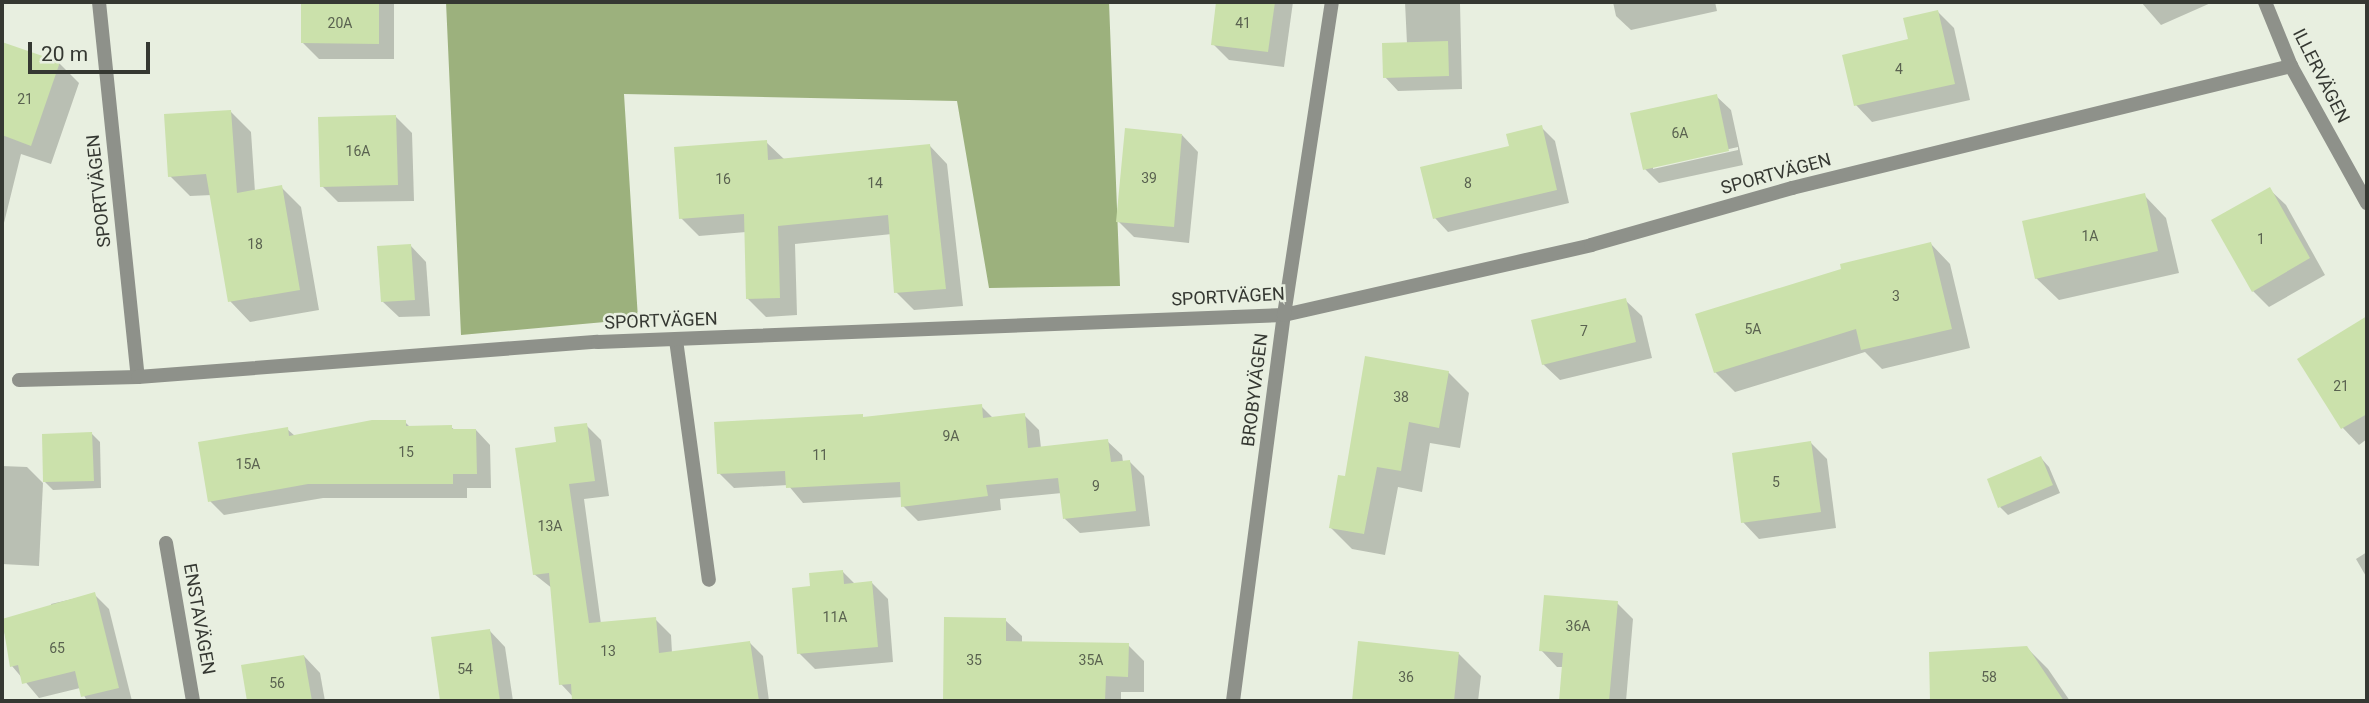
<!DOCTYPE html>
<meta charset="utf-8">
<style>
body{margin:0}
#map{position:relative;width:2369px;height:703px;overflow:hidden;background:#e8efe0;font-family:Roboto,sans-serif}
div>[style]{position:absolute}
.forest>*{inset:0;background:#9cb17d}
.shadow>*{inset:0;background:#0003}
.building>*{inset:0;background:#cbe1ab}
.lane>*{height:14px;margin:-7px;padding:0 7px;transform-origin:7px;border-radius:7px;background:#8e918a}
.street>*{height:14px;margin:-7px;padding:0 7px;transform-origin:7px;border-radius:7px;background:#8e918a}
span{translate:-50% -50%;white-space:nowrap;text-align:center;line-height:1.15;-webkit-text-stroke:5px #e8efe0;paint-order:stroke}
.number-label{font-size:14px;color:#5a6250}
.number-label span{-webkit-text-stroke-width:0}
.street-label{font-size:18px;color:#353832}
.frame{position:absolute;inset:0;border:4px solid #353832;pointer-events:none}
.scale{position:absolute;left:28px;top:42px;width:122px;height:32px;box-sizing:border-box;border:4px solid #353832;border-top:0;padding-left:9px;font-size:21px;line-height:24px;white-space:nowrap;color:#353832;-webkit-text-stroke:5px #e8efe0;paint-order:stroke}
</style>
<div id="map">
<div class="forest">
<i style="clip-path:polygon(446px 2px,1109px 2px,1120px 286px,989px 288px,957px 101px,624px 94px,638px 319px,461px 335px)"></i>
</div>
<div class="shadow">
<i style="clip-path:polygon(303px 2px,394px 2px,394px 59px,319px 59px,303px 43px)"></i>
<i style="clip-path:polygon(1218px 2px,1293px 2px,1284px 67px,1229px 60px,1213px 44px)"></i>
<i style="clip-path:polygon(1405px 2px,1476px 2px,1460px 3px,1462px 89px,1398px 91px,1385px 77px,1407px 44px)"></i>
<i style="clip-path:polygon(1613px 2px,1715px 2px,1717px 11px,1631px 30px,1616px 16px)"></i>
<i style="clip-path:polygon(2141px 2px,2213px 2px,2161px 25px)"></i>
<i style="clip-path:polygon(1938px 12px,1954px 28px,1970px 100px,1872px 122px,1856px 105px)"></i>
<i style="clip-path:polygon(2px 44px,59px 63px,79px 83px,51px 164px,21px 154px,2px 231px)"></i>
<i style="clip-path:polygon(evenodd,1716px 96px,1731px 110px,1743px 165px,1659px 183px,1645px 169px,1716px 96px,1738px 147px,1738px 150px,1653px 169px,1653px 166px,1738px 147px)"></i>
<i style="clip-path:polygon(231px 112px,251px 132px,255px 192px,281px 187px,301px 207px,319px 310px,250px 322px,230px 301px,212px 195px,190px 196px,170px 176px)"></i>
<i style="clip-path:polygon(396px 117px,412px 133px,414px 201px,338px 202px,322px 186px)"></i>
<i style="clip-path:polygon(1541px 127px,1555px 141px,1569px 203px,1448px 232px,1435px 218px)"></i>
<i style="clip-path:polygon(1182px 135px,1198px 152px,1189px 243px,1134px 237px,1118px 221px)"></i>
<i style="clip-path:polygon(766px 142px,785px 160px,930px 146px,947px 164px,963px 306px,914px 310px,896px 292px,892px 234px,795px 244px,797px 315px,766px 317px,748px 299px,746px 232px,699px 236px,681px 218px)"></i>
<i style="clip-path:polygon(2269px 189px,2286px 205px,2325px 275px,2269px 307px,2253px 291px)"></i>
<i style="clip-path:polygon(2144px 195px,2166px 218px,2179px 273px,2059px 300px,2036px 278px)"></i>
<i style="clip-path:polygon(1931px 244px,1950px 264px,1970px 348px,1882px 369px,1865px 352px,1735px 392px,1715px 372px)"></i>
<i style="clip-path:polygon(410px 245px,426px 262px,430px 316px,399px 317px,382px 301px)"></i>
<i style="clip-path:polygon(1625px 300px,1642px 316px,1652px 358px,1560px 380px,1543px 364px)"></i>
<i style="clip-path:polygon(2360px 322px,2367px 330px,2367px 439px,2359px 445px,2343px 428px,2300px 359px)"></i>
<i style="clip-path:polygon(1448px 372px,1469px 393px,1460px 448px,1430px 443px,1422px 492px,1398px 487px,1385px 555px,1352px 549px,1331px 528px,1346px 478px)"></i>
<i style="clip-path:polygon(981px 406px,994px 419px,1024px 415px,1039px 430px,1041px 448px,1107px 441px,1122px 455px,1123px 462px,1129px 461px,1144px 476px,1150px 526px,1080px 533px,1065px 519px,1062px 493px,1000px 499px,1001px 510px,918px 521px,903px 506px,903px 497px,803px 503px,788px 485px,734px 488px,719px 473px,862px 416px,865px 419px)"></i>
<i style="clip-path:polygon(405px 422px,411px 428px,451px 427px,456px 431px,476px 430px,490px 445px,491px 488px,467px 488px,467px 498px,323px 498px,224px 515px,210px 501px,287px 429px,295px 436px)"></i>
<i style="clip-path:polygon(586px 425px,601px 440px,609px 496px,584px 499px,601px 624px,655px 619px,671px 635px,672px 653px,750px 643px,763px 656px,769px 701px,680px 701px,679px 690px,576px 700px,561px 684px,553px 589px,534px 574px,558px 443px)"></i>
<i style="clip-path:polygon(92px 434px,100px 442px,101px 488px,53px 490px,44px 481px)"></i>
<i style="clip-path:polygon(1811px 443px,1827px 459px,1836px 528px,1759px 539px,1743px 522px)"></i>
<i style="clip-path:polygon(2041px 458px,2049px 467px,2060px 493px,2008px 515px,2000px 507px)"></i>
<i style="clip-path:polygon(2px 466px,27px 467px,43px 483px,39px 566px,2px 564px)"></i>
<i style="clip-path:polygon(2367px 552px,2367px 578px,2356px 559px)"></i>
<i style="clip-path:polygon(843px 572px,855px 584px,872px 583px,888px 599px,893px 662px,815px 669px,799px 653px,812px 588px)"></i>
<i style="clip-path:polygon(94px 594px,109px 609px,132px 701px,87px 701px,80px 688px,39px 698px,12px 666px,2px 621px,52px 609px,51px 604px)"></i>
<i style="clip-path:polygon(1617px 603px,1633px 619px,1626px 701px,1561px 701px,1563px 667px,1557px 667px,1541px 650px)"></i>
<i style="clip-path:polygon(946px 619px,1005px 620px,1022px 636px,1022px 643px,1128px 645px,1144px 661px,1144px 692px,1121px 692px,1121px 701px,945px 701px)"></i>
<i style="clip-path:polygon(489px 630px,505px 647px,513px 701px,441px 701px,432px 638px)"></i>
<i style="clip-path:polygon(2027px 648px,2048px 669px,2070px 701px,1931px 701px,1931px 654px)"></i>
<i style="clip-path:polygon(1459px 654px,1481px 676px,1478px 701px,1360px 701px,1361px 689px)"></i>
<i style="clip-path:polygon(304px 656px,320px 673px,325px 701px,249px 701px,243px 667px)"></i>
</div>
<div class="building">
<i style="clip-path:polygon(301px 2px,379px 2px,379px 44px,301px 43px)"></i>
<i style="clip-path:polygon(1216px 2px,1275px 2px,1268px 52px,1211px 45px)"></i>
<i style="clip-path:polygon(1938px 10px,1955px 84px,1854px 106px,1842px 55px,1908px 39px,1903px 18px)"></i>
<i style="clip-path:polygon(1448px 41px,1449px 76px,1383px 78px,1382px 43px)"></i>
<i style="clip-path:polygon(2px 42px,60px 62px,31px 146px,2px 135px)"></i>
<i style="clip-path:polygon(1717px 94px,1729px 151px,1643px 170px,1630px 113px)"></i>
<i style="clip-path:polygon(231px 110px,237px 193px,282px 185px,300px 290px,228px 302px,206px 174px,168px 177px,164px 114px)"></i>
<i style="clip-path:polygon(396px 115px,398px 185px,320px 187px,318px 117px)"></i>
<i style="clip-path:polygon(1542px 125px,1557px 190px,1433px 219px,1420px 167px,1509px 146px,1506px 134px)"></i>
<i style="clip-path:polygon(1125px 128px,1182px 134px,1174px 227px,1116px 222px)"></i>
<i style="clip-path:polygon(767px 140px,768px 160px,930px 144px,946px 289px,894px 293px,888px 215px,778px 226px,780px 298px,746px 299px,744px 214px,679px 219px,674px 147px)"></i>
<i style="clip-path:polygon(2270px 187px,2310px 258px,2252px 292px,2211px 220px)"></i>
<i style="clip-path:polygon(2145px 193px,2158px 251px,2035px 279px,2022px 221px)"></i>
<i style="clip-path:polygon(1931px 242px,1952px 329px,1861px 350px,1856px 329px,1714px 373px,1695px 314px,1841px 269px,1840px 264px)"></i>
<i style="clip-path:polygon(411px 244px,415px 300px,381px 302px,377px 246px)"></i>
<i style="clip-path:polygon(1626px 298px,1636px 342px,1542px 365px,1531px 320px)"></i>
<i style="clip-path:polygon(2367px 316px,2367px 414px,2341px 429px,2297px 359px)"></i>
<i style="clip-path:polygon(1365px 356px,1449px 371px,1439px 428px,1409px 422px,1401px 471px,1377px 467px,1364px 534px,1329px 528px,1338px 475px,1345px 476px)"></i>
<i style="clip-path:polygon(982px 404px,983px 418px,1025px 413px,1028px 448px,1108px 439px,1111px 462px,1130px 460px,1136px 511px,1063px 519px,1058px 478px,986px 485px,988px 496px,901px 507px,900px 482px,786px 488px,785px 471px,717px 474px,714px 422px,863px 414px,863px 417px)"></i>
<i style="clip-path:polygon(372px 420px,406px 420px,406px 426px,452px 425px,452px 429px,476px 429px,477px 474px,453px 474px,453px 484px,308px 484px,208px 502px,198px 442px,288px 427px,289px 436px)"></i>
<i style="clip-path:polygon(587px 423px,595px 481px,569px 484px,589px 623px,656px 617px,659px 653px,750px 641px,759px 701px,572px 701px,571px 684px,559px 685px,549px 573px,533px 575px,515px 448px,556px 442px,554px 427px)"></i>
<i style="clip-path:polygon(92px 432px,94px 481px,43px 482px,42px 434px)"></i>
<i style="clip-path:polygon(1811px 441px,1821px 512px,1741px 523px,1732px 453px)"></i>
<i style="clip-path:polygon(2041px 456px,2053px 485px,1998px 508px,1987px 479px)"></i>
<i style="clip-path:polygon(843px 570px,844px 584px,872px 581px,878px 647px,797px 654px,792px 588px,810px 586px,809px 573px)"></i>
<i style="clip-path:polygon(95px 592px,119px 688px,81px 697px,75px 671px,22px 684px,18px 665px,10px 667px,2px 619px)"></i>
<i style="clip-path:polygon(1544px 595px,1618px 601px,1609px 701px,1559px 701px,1563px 653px,1539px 651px)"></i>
<i style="clip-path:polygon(944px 617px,1006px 618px,1006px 641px,1129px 643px,1128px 677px,1106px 676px,1105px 701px,943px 701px)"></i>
<i style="clip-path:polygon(490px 629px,500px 701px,440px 701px,431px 637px)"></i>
<i style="clip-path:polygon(1358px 641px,1459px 652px,1454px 701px,1352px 701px)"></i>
<i style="clip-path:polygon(2027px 646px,2064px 701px,1930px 701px,1929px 652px)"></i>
<i style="clip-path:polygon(304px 655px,312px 701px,247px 701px,241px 665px)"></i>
</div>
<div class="lane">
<i style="left:676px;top:340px;width:242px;rotate:82.2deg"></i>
</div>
<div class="street">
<i style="left:99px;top:2px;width:377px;rotate:84.1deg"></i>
<i style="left:2265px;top:2px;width:69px;rotate:67.9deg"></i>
<i style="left:2291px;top:66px;width:157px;rotate:61deg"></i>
<i style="left:19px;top:380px;width:119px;rotate:-1.4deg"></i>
<i style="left:138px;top:377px;width:461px;rotate:-4.4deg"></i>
<i style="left:598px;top:342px;width:687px;rotate:-2.25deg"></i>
<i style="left:1284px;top:315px;width:315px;rotate:-12.8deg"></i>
<i style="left:1591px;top:245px;width:209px;rotate:-15.8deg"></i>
<i style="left:1792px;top:188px;width:514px;rotate:-13.74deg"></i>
<i style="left:166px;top:543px;width:160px;rotate:80.3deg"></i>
<i style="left:1233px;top:701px;width:389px;rotate:-82.5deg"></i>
<i style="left:1284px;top:315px;width:317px;rotate:-81.3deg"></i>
</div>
<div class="number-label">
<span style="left:340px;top:23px">20A</span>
<span style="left:1243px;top:23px">41</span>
<span style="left:1899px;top:69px">4</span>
<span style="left:25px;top:99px">21</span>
<span style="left:1680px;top:133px">6A</span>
<span style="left:358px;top:151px">16A</span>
<span style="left:1149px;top:178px">39</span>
<span style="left:723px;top:179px">16</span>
<span style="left:875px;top:183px">14</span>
<span style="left:1468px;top:183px">8</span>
<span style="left:2090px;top:236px">1A</span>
<span style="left:2261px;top:239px">1</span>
<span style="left:255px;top:244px">18</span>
<span style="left:1896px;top:296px">3</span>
<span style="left:1753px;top:329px">5A</span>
<span style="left:1584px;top:331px">7</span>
<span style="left:2341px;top:386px">21</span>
<span style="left:1401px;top:397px">38</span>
<span style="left:951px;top:436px">9A</span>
<span style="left:406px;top:452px">15</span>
<span style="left:820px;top:455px">11</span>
<span style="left:248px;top:464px">15A</span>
<span style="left:1776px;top:482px">5</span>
<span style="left:1096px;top:486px">9</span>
<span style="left:550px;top:526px">13A</span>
<span style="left:835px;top:617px">11A</span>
<span style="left:1578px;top:626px">36A</span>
<span style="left:57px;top:648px">65</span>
<span style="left:608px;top:651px">13</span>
<span style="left:974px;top:660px">35</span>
<span style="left:1091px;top:660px">35A</span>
<span style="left:465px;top:669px">54</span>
<span style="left:1406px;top:677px">36</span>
<span style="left:1989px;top:677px">58</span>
<span style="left:277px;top:683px">56</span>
</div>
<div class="street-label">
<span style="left:2321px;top:76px;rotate:63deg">ILLERVÄGEN</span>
<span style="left:1776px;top:174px;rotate:-15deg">SPORTVÄGEN</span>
<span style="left:99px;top:191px;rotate:-96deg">SPORTVÄGEN</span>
<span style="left:1228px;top:297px;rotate:-3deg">SPORTVÄGEN</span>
<span style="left:661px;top:321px;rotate:-2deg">SPORTVÄGEN</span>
<span style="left:1255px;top:390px;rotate:-83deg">BROBYVÄGEN</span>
<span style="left:199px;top:619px;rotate:80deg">ENSTAVÄGEN</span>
</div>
<div class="frame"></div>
<div class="scale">20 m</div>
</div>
